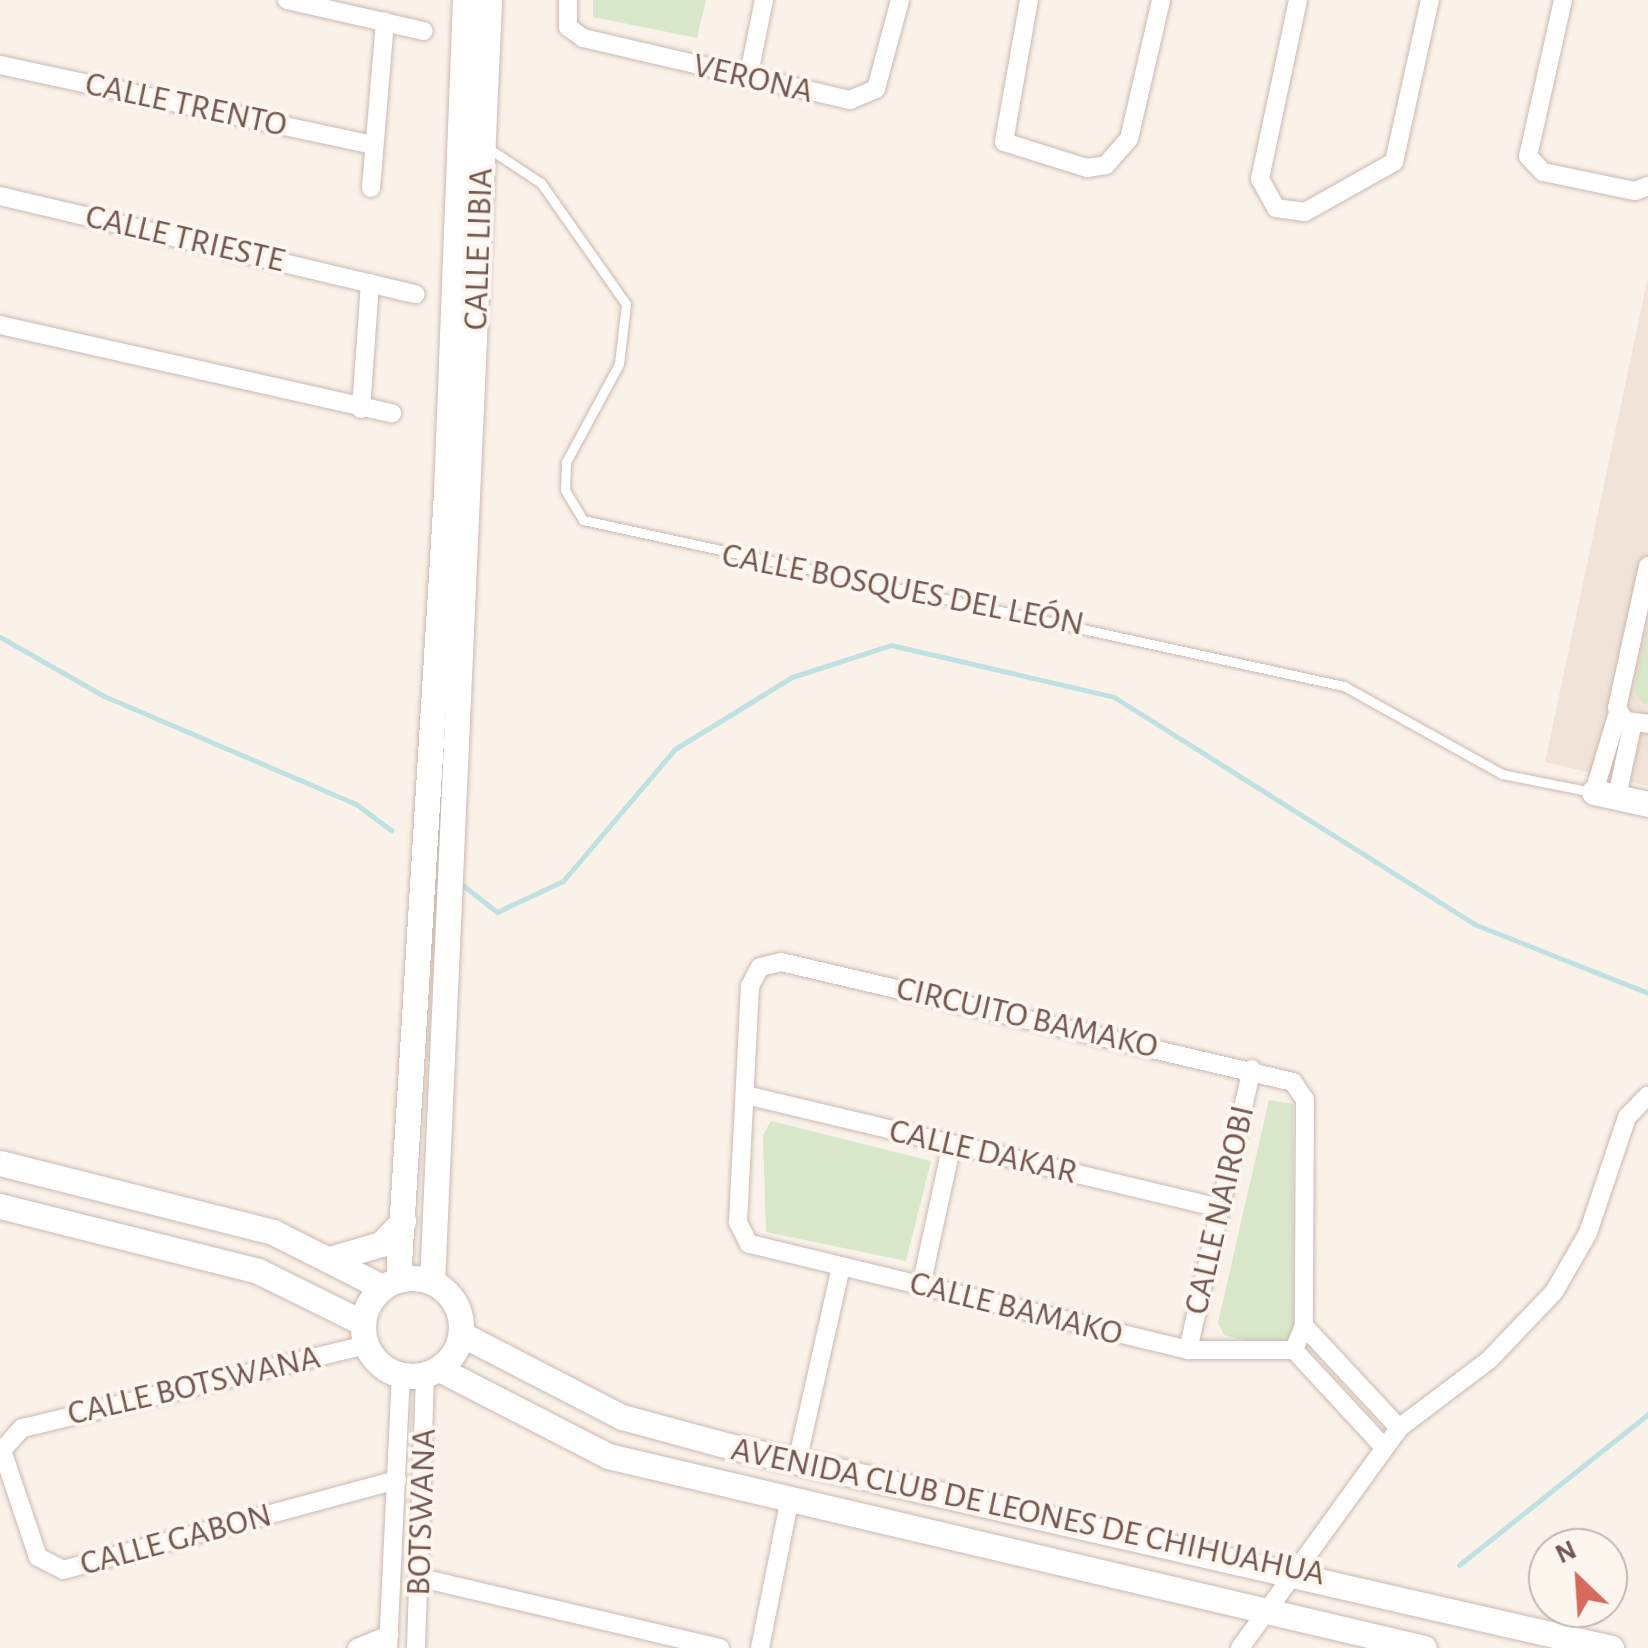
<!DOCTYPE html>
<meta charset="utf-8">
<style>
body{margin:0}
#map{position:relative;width:1648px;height:1648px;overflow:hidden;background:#faf2e9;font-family:"Alegreya Sans",sans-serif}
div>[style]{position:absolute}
.residential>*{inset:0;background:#f1e3d8}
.green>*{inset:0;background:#d8e6c9}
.stream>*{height:5px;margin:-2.5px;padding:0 2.5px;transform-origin:2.5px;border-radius:2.5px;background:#c0e1e2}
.roads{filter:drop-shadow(0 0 2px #cbb9b0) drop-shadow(0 0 2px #cbb9b0)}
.lane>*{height:9px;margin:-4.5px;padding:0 4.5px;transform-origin:4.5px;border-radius:4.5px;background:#fff}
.street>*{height:18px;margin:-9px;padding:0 9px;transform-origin:9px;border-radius:9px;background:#fff}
.secondary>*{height:25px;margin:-12.5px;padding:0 12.5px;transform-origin:12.5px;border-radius:12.5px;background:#fff}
.secondary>.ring{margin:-12.5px;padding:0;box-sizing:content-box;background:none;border:25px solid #fff;border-radius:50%}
span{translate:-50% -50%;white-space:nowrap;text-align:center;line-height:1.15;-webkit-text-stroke:8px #fdf6ef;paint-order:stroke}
.street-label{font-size:35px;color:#725850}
.north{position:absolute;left:1528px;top:1528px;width:100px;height:100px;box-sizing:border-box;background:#fdf6ef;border:2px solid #c5b7af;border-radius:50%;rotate:335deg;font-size:28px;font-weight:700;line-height:40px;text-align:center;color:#725850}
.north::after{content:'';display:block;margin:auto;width:35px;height:45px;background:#d56a5d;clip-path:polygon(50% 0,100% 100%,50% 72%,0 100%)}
</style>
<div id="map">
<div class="residential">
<i style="clip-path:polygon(1648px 277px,1648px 786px,1545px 762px)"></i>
</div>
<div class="green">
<i style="clip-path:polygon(593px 0,706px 0,697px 38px,593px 17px)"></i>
<i style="clip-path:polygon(1648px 623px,1648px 703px,1644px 704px,1634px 691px)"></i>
<i style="clip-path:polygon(1269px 1100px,1293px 1104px,1294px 1337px,1285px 1350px,1224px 1335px,1218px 1323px)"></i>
<i style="clip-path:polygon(771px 1121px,931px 1161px,906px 1261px,766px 1232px,763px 1135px)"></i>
</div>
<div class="stream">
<i style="left:0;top:637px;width:120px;rotate:29.6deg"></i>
<i style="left:104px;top:696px;width:274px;rotate:23.2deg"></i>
<i style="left:356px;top:804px;width:44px;rotate:36.6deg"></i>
<i style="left:460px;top:883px;width:47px;rotate:38.1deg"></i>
<i style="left:497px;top:912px;width:73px;rotate:-25.2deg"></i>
<i style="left:563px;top:881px;width:173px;rotate:-49.7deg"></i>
<i style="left:675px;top:749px;width:137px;rotate:-31.6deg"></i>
<i style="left:792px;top:677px;width:104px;rotate:-17.9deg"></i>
<i style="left:891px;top:645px;width:229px;rotate:13.1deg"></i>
<i style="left:1114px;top:697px;width:426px;rotate:32.2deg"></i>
<i style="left:1474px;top:924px;width:187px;rotate:21.6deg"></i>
<i style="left:1459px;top:1565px;width:242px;rotate:-38.6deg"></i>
</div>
<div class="roads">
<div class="lane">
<i style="left:485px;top:146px;width:67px;rotate:33.5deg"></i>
<i style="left:541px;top:183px;width:148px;rotate:54.9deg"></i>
<i style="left:626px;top:304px;width:60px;rotate:96.7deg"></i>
<i style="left:619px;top:364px;width:111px;rotate:118.4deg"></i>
<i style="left:566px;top:462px;width:28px;rotate:92deg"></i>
<i style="left:565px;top:490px;width:35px;rotate:59deg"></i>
<i style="left:583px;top:520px;width:779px;rotate:12.31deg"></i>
<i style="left:1344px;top:686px;width:181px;rotate:29.1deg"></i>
<i style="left:1502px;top:774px;width:92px;rotate:11.3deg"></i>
</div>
<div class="street">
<i style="left:287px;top:0;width:140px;rotate:12.8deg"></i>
<i style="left:568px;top:0;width:27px;rotate:90deg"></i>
<i style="left:568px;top:27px;width:19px;rotate:36deg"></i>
<i style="left:583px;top:38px;width:274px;rotate:13.1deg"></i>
<i style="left:850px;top:100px;width:28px;rotate:-23deg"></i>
<i style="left:876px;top:89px;width:92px;rotate:-74.9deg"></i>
<i style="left:1029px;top:0;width:144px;rotate:100deg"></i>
<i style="left:1004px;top:142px;width:87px;rotate:17.4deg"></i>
<i style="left:1087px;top:168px;width:19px;rotate:-9deg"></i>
<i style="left:1106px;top:165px;width:35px;rotate:-49deg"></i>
<i style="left:1129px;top:139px;width:143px;rotate:-77deg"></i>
<i style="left:1298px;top:0;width:183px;rotate:102deg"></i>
<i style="left:1260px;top:179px;width:33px;rotate:61deg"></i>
<i style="left:1276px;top:208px;width:29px;rotate:8deg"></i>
<i style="left:1305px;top:212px;width:102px;rotate:-29.3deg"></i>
<i style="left:1394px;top:162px;width:166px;rotate:-77.5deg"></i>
<i style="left:1563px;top:0;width:160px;rotate:102.6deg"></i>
<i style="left:1528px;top:156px;width:22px;rotate:47deg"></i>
<i style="left:1543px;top:172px;width:94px;rotate:11.7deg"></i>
<i style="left:1635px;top:191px;width:14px;rotate:-21deg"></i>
<i style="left:0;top:65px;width:381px;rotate:12.1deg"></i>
<i style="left:748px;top:79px;width:81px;rotate:-78.6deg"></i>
<i style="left:371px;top:188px;width:167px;rotate:-85.2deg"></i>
<i style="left:0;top:196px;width:427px;rotate:13.3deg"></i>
<i style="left:0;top:325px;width:402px;rotate:12.7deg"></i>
<i style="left:361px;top:409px;width:126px;rotate:-85.9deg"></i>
<i style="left:1648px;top:566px;width:145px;rotate:102.3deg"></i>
<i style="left:1617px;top:708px;width:15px;rotate:58deg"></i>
<i style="left:1625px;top:721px;width:23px;rotate:7deg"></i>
<i style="left:1594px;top:792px;width:79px;rotate:-73.2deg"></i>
<i style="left:1617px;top:796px;width:76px;rotate:-77.8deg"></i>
<i style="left:781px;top:962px;width:526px;rotate:13.19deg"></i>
<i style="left:1293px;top:1082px;width:22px;rotate:56deg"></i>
<i style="left:1305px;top:1100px;width:226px;rotate:90.3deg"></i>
<i style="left:1304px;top:1326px;width:26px;rotate:113deg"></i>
<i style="left:1294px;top:1350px;width:106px;rotate:180deg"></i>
<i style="left:1188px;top:1350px;width:452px;rotate:-166.4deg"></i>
<i style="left:749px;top:1244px;width:25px;rotate:-117deg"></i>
<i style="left:738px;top:1222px;width:236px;rotate:-87.1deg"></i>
<i style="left:750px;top:986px;width:21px;rotate:-62deg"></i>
<i style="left:760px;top:967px;width:22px;rotate:-13deg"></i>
<i style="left:746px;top:1095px;width:488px;rotate:13.4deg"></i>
<i style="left:921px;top:1286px;width:145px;rotate:-77.7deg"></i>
<i style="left:1304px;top:1326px;width:139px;rotate:47deg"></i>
<i style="left:366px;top:1345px;width:354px;rotate:166.4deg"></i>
<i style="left:22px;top:1428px;width:30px;rotate:132deg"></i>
<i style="left:2px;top:1450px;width:113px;rotate:71.4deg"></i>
<i style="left:38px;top:1557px;width:28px;rotate:27deg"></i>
<i style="left:63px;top:1570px;width:346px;rotate:-15.1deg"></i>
<i style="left:1188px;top:1350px;width:288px;rotate:-77.2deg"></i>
<i style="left:1294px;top:1350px;width:131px;rotate:47.2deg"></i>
<i style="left:797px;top:1462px;width:200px;rotate:-77.3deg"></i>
<i style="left:421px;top:1578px;width:307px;rotate:13.2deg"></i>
<i style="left:357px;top:1648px;width:35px;rotate:-22deg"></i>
<i style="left:388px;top:1648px;width:273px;rotate:-87.3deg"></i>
<i style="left:416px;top:1648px;width:273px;rotate:-88.1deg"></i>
<i style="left:760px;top:1648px;width:148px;rotate:-78.7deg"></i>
<i style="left:1240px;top:1648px;width:271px;rotate:-54.1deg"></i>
<i style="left:1399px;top:1428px;width:113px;rotate:-37.1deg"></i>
<i style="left:1489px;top:1360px;width:94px;rotate:-46.3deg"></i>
<i style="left:1554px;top:1292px;width:68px;rotate:-60deg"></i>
<i style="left:1588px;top:1233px;width:122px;rotate:-71.4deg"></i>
<i style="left:1627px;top:1117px;width:30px;rotate:-46deg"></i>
</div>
<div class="secondary">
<i style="left:1594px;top:792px;width:55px;rotate:12.5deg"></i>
<i style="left:0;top:1163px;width:282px;rotate:14.2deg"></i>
<i style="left:273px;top:1232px;width:122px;rotate:26.8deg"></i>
<i style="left:0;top:1206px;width:266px;rotate:14.1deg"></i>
<i style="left:258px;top:1271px;width:117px;rotate:26.3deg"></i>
<i style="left:330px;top:1259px;width:53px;rotate:-16.4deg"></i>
<i style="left:381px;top:1244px;width:32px;rotate:-46deg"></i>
<i class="ring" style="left:363px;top:1278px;width:73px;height:73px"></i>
<i style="left:398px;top:1280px;width:788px;rotate:-86.51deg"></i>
<i style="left:446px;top:493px;width:493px;rotate:-87.8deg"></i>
<i style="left:432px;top:1282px;width:1283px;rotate:-87.45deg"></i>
<i style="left:461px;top:1334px;width:181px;rotate:27.3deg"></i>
<i style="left:622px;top:1417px;width:111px;rotate:15.2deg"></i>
<i style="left:729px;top:1446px;width:905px;rotate:12.9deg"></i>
<i style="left:439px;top:1369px;width:190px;rotate:27.2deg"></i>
<i style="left:608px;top:1456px;width:838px;rotate:13.24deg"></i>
</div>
</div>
<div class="street-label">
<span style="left:753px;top:79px;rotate:13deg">VERONA</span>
<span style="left:186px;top:105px;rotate:12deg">CALLE TRENTO</span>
<span style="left:185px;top:239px;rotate:13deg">CALLE TRIESTE</span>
<span style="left:479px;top:249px;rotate:-88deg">CALLE LIBIA</span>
<span style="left:903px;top:590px;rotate:11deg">CALLE BOSQUES DEL LEÓN</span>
<span style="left:1027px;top:1018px;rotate:13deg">CIRCUITO BAMAKO</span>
<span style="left:983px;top:1152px;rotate:13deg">CALLE DAKAR</span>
<span style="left:1220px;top:1210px;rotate:-77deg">CALLE NAIROBI</span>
<span style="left:1016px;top:1309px;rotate:14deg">CALLE BAMAKO</span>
<span style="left:194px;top:1386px;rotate:-13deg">CALLE BOTSWANA</span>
<span style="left:422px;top:1512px;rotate:-88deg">BOTSWANA</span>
<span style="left:1028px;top:1512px;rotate:12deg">AVENIDA CLUB DE LEONES DE CHIHUAHUA</span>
<span style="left:176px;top:1540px;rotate:-15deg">CALLE GABON</span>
</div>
<div class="north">N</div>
</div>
